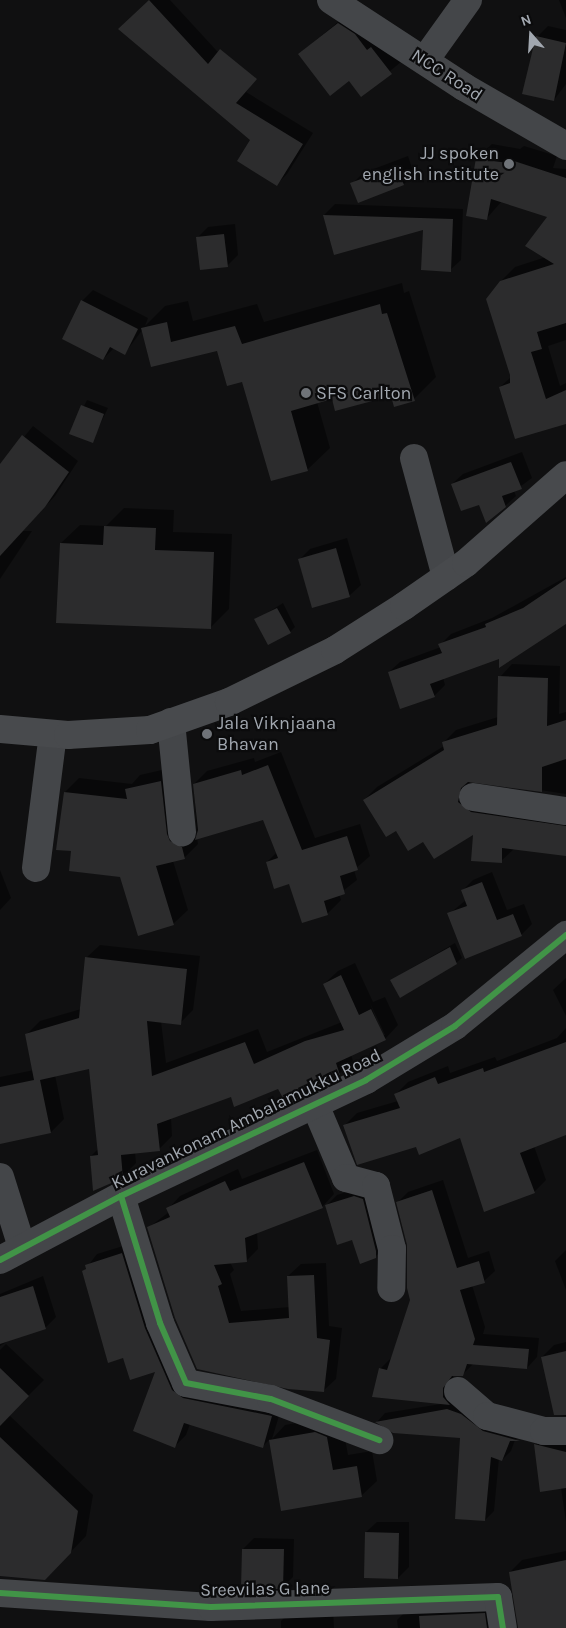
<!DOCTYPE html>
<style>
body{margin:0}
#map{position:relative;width:566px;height:1628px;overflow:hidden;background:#101011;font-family:Karla,sans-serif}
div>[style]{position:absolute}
.shadow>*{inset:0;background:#0007}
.building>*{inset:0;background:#2c2c2d}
.minor>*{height:28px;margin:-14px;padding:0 14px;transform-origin:14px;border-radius:14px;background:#444649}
.secondary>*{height:28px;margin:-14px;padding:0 14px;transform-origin:14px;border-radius:14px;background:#484a4d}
.cycleway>*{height:6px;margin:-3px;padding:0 3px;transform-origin:3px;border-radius:3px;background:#419447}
.dots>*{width:14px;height:14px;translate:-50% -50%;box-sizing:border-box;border:2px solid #0b0b0c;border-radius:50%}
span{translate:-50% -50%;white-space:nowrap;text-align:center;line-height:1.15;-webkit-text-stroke:4.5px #0b0b0c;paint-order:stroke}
.street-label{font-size:18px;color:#a2a8b0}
.poi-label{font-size:18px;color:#a2a8b0}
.right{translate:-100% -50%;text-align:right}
.left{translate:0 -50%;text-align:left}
.north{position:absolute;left:506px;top:10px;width:50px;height:50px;-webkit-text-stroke:4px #0b0b0c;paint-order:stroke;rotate:341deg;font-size:14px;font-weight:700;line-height:20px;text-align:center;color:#a2a8b0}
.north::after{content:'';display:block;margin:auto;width:18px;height:22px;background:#a2a8b0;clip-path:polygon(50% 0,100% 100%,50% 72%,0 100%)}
</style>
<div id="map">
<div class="shadow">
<i style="clip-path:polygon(150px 0,170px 0,250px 87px,246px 92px,313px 133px,287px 174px,277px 184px,252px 139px,130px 18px)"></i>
<i style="clip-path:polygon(559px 0,566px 0,566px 18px)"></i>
<i style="clip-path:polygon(354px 9px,407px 57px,361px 95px,349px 79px,299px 54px)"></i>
<i style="clip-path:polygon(548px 26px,566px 30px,566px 84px,554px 100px,537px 37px)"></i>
<i style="clip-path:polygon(492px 144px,520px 149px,524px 146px,557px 156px,553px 168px,566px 169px,566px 340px,548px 346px,560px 386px,566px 383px,566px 422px,500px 387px,511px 377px,500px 282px,515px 267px,546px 257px,549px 216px,502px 201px,487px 218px,477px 158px)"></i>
<i style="clip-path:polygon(408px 156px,414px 174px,404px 184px,352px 184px,363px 173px)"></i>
<i style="clip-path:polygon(335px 204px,463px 209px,461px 260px,450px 270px,424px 228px,335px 253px,324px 215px)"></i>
<i style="clip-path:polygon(235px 224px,238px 255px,227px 266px,198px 237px,208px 227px)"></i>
<i style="clip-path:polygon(402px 283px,404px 293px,409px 291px,436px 377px,414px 399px,391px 394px,333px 398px,317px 402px,330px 448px,307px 470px,218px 349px,152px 366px,143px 329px,125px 353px,114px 348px,103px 359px,82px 301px,93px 290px,148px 318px,145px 326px,165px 306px,188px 301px,193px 321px,257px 304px,264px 322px)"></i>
<i style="clip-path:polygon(87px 400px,108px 408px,92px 441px,71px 433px)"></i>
<i style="clip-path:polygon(33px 426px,78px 461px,55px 496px,22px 531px,32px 531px,0 579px,0 466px)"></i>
<i style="clip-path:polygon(522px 452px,532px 478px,514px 491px,516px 496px,505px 506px,480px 503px,452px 484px,463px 474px)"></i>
<i style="clip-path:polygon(124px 508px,174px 510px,173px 532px,232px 534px,229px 609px,210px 628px,61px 543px,80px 525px,106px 526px)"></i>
<i style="clip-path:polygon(347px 538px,361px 585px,350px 595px,313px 606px,299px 560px,310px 549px)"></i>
<i style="clip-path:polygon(566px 577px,566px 622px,500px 657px,443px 678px,445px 685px,434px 696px,389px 672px,400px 662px,441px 647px,440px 645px,451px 634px,492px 618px)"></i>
<i style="clip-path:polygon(283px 603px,295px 627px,290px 632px,256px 620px)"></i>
<i style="clip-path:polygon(512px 664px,560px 666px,559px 714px,566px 712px,566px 794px,475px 780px,470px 781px,471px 790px,566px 813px,566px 854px,514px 849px,501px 861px,474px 833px,424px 840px,396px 830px,364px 800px,377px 787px,444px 746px,443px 743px,456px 730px,498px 717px,500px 677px)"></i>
<i style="clip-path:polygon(281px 752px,315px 838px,360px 824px,370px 856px,354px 870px,357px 880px,339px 894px,341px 900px,328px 913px,303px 921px,290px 883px,267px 862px,277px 852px,264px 818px,197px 838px,198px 844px,184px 858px,173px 861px,188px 910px,173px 924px,121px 875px,72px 850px,65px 792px,79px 778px,132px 784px,140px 775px,175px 767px,184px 827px,196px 833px,197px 838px,194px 784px,207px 771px,254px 758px,255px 762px)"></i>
<i style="clip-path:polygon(0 870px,11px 898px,0 910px)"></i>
<i style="clip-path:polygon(492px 872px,507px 910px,524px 904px,532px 924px,521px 935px,449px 914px,466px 900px,462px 891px,473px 880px)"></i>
<i style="clip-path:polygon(455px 943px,462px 958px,456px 963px,391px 980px)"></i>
<i style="clip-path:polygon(evenodd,100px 945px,200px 956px,193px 1010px,180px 1023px,161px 1021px,166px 1063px,258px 1029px,267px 1052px,342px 1022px,324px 984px,338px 971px,355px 963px,373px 1002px,385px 997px,398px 1025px,385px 1039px,351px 1055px,353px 1061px,339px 1074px,231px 1095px,171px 1118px,172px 1136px,159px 1149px,135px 1152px,136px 1163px,122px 1177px,91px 1156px,98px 1149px,90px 1067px,55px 1075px,64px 1119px,51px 1132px,0 1143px,0 1077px,34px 1070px,27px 1034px,40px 1021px,81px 1009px,86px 958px,100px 945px,370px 1003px,385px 1035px,382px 1035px,370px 1003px)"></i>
<i style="clip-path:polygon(566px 978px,566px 1016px,553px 990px)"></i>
<i style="clip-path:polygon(566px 1028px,566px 1134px,534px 1146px,546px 1180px,534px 1192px,461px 1137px,416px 1146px,345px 1125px,357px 1113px,398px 1101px,396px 1094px,408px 1082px,448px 1066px,450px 1073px,495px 1057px,497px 1061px,557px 1038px)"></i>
<i style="clip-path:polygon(317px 1150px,334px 1194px,322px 1207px,257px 1232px,258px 1249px,246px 1261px,230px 1262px,234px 1270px,230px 1274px,241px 1311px,290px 1307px,288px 1276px,301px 1264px,326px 1263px,329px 1326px,342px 1328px,336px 1379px,323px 1391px,198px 1368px,148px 1228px,169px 1212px,168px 1209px,180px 1196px,238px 1169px,242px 1179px)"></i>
<i style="clip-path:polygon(443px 1180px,468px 1258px,489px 1251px,495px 1271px,484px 1281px,472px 1285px,485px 1327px,483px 1334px,539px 1338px,537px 1357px,527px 1368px,473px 1364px,462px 1375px,453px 1375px,454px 1386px,527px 1432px,515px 1440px,511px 1451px,502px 1460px,499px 1458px,494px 1511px,485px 1520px,461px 1437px,393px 1432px,377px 1422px,385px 1413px,441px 1404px,380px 1369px,391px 1358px,412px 1300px,408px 1245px,398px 1202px,408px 1192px)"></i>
<i style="clip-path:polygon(366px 1186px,386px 1246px,375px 1257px,353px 1238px,326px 1206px,337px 1195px)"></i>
<i style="clip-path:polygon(133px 1243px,187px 1384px,282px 1406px,272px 1439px,285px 1425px,331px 1417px,342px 1422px,348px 1455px,372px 1451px,377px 1481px,361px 1496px,282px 1510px,270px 1439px,262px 1447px,190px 1424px,186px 1435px,175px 1446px,157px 1370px,124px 1357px,84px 1271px,97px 1254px)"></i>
<i style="clip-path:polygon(566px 1250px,566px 1290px,555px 1261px)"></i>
<i style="clip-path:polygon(43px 1276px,56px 1317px,45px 1328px,11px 1339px,0 1346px,0 1294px)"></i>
<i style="clip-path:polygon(566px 1342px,566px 1416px,555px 1414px,542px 1357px,554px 1345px)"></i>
<i style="clip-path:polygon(6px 1344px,44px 1380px,9px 1415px,93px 1495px,86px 1536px,60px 1563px,0 1573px,0 1350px)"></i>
<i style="clip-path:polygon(547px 1433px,566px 1437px,566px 1522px,561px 1488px,535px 1445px)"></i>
<i style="clip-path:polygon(377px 1522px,409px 1522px,409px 1567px,398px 1578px,366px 1532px)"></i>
<i style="clip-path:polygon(254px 1538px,294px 1539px,293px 1577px,282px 1588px,243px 1549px)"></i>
<i style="clip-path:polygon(566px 1551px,566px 1628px,518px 1628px,510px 1572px,522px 1560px)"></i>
<i style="clip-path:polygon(496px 1602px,507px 1628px,398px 1628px,397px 1620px,409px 1608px)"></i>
<i style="clip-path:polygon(333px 1608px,334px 1628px,281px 1628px,281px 1621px,292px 1610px)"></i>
</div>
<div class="building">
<i style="clip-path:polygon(149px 0,208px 64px,220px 49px,257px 79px,236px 103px,303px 144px,277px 186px,237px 161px,250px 140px,118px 29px)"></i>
<i style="clip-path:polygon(338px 23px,355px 34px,367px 50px,371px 47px,392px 74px,361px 97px,349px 81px,330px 96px,298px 54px)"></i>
<i style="clip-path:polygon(536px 36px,566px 43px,554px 101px,522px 94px)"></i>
<i style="clip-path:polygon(476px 158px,507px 163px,508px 159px,566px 178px,566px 323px,537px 332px,542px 349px,531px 352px,546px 399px,566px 390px,566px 424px,515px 439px,499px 387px,510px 383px,510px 375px,486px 299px,500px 281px,554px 264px,525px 246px,547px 217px,491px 199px,487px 220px,466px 216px)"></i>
<i style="clip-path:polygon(397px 166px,404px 185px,358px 203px,350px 183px)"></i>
<i style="clip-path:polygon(323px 215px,453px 219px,451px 272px,421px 270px,423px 230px,334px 255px)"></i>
<i style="clip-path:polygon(224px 234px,228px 267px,200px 270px,196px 237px)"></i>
<i style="clip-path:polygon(81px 300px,138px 329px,125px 355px,110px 347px,103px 360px,62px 339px)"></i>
<i style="clip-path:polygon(380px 304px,382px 314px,387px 313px,415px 401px,394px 407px,391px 396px,335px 411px,332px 399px,291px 411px,308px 471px,271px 481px,242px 382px,227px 386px,217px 351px,151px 367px,141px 328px,167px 322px,171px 342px,235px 326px,242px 344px)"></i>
<i style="clip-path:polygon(81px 405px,104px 414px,93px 443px,69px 434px)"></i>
<i style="clip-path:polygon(22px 435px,69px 472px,45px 507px,0 556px,0 464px)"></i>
<i style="clip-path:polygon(511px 462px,522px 489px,502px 496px,506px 507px,486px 523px,479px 505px,461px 511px,451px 484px)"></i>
<i style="clip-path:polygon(104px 526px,156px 528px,155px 550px,214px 552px,211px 629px,56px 623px,60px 543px,103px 545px)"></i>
<i style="clip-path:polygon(336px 548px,350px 597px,312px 608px,298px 559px)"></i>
<i style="clip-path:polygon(566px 579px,566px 624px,499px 668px,499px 659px,430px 684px,435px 697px,400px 709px,388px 672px,442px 653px,438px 644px,486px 627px,485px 624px,523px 608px)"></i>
<i style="clip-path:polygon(277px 608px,291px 633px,268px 645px,254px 619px)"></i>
<i style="clip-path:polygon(498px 676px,548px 678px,547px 726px,566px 720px,566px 759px,542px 767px,542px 792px,468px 782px,461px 788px,458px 802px,471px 812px,566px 826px,566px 856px,502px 848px,502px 863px,471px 861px,473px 835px,434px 859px,423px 842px,408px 851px,396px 831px,386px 837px,363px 800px,444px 750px,442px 742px,497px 725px)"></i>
<i style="clip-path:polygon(268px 765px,302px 850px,347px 836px,358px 870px,340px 876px,345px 894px,324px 901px,328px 915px,302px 923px,289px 884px,274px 889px,266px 862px,278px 858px,263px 820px,195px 840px,198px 830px,193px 784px,241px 770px,242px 775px)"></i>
<i style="clip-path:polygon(161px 781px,167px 834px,170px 841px,182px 847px,185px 859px,156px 866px,174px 925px,138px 936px,120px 877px,69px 871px,71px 851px,56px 850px,64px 792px,127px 799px,125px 789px)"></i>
<i style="clip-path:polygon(482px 882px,497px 920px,513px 914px,522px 936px,465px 959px,447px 913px,467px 906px,461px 890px)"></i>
<i style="clip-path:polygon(450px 947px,457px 964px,400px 998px,390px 980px)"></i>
<i style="clip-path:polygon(85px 957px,187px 969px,181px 1025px,147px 1021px,152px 1076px,245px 1042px,254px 1064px,305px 1041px,344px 1030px,323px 984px,341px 975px,359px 1015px,371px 1009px,386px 1040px,336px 1063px,340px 1075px,320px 1085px,283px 1098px,278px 1089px,234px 1107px,231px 1097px,157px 1124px,160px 1151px,121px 1155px,123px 1178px,93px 1191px,90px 1156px,98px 1155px,89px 1069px,40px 1080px,51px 1133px,0 1144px,0 1087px,34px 1080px,25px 1034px,79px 1018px)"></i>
<i style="clip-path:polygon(566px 1042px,566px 1135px,520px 1153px,535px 1193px,484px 1212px,460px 1138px,419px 1155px,416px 1147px,357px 1165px,343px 1125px,400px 1108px,394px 1094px,435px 1077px,438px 1084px,483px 1068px,484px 1072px)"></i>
<i style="clip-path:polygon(304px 1162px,323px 1208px,245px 1238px,247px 1262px,214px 1265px,222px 1284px,218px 1286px,229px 1323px,289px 1318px,287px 1276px,314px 1275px,317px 1338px,330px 1340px,324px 1392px,288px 1389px,197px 1369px,175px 1318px,147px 1227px,170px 1217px,166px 1208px,225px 1181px,230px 1191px)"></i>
<i style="clip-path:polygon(432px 1190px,457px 1268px,479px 1261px,485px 1283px,460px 1290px,475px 1339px,473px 1345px,529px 1349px,527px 1369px,467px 1364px,463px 1376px,452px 1376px,443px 1388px,443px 1397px,450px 1405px,372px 1397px,379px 1368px,387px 1370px,410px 1300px,407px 1288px,407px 1245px,396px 1202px)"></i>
<i style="clip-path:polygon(354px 1196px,363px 1199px,376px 1251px,376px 1258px,360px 1264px,352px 1240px,337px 1245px,325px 1205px)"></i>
<i style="clip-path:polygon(122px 1253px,145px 1328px,172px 1390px,183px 1398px,272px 1416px,263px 1448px,184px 1423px,175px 1448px,133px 1431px,155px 1372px,130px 1380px,123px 1358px,108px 1363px,82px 1271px,86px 1269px,85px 1265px)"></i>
<i style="clip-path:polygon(33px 1286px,46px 1329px,0 1344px,0 1297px)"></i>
<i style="clip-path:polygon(566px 1351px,566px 1415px,554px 1415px,541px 1357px)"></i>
<i style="clip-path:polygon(0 1368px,29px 1396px,0 1426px)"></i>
<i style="clip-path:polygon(447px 1409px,461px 1414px,483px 1431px,520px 1441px,510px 1441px,502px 1461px,491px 1457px,485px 1521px,455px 1519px,460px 1438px,393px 1433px,375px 1422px)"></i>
<i style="clip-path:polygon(315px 1432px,327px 1437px,333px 1470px,357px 1466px,362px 1497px,281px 1511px,269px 1440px)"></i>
<i style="clip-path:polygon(0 1437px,78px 1511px,71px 1553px,45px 1580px,0 1576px)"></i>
<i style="clip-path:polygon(534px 1444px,566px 1452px,566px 1488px,540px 1492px)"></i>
<i style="clip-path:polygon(365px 1532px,399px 1533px,398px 1579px,364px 1578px)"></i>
<i style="clip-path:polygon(242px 1549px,284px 1549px,283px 1589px,241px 1589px)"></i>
<i style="clip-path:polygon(566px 1560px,566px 1628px,518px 1628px,509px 1572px)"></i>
<i style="clip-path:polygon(485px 1613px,487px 1628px,420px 1628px,419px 1616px)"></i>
</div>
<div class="minor">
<i style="left:331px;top:0;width:159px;rotate:33.2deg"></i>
<i style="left:464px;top:87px;width:118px;rotate:30deg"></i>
<i style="left:425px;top:60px;width:74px;rotate:-54.4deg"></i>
<i style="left:414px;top:458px;width:123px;rotate:74.9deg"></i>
<i style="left:171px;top:722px;width:111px;rotate:84.3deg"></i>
<i style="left:473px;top:797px;width:94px;rotate:8.6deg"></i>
<i style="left:36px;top:868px;width:135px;rotate:-82.8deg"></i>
<i style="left:315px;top:1105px;width:79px;rotate:67deg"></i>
<i style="left:346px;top:1178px;width:31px;rotate:15deg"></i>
<i style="left:376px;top:1186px;width:65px;rotate:75.7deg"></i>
<i style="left:392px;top:1249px;width:39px;rotate:91deg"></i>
<i style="left:0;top:1177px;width:73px;rotate:72.6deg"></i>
<i style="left:121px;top:1196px;width:133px;rotate:72.9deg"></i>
<i style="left:160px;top:1323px;width:65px;rotate:66.6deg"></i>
<i style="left:186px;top:1383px;width:86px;rotate:10.7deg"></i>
<i style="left:271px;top:1399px;width:116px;rotate:20.8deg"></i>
<i style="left:0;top:1260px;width:137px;rotate:-27.9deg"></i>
<i style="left:121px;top:1196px;width:271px;rotate:-25.3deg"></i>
<i style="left:366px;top:1080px;width:104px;rotate:-31.2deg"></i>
<i style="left:455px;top:1026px;width:144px;rotate:-39.3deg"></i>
<i style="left:458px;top:1391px;width:38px;rotate:41deg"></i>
<i style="left:487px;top:1416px;width:59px;rotate:14.7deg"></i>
<i style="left:544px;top:1431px;width:22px"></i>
<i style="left:0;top:1593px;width:211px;rotate:3.8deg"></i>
<i style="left:211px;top:1607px;width:287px;rotate:-2deg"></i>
<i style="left:498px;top:1597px;width:31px;rotate:81deg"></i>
</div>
<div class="secondary">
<i style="left:0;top:729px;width:68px;rotate:5deg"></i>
<i style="left:68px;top:735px;width:82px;rotate:-3.5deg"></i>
<i style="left:150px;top:730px;width:84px;rotate:-19.5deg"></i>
<i style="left:229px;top:702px;width:118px;rotate:-26.1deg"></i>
<i style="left:335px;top:650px;width:82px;rotate:-32.5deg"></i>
<i style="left:404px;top:606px;width:75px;rotate:-34.7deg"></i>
<i style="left:466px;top:563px;width:133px;rotate:-41.3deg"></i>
</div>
<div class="cycleway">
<i style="left:121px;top:1196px;width:133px;rotate:72.9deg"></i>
<i style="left:160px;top:1323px;width:65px;rotate:66.6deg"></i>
<i style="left:186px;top:1383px;width:86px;rotate:10.7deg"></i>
<i style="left:271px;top:1399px;width:116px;rotate:20.8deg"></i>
<i style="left:0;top:1260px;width:137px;rotate:-27.9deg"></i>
<i style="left:121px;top:1196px;width:271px;rotate:-25.3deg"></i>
<i style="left:366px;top:1080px;width:104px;rotate:-31.2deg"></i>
<i style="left:455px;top:1026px;width:144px;rotate:-39.3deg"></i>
<i style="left:0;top:1593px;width:211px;rotate:3.8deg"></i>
<i style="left:211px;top:1607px;width:287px;rotate:-2deg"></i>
<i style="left:498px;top:1597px;width:31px;rotate:81deg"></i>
</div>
<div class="dots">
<i style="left:509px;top:164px;background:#6f7378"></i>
<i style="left:306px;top:393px;background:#6f7378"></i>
<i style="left:207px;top:734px;background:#6f7378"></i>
</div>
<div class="street-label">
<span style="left:447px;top:75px;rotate:33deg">NCC Road</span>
<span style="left:246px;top:1119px;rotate:-26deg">Kuravankonam Ambalamukku Road</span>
<span style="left:265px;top:1589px;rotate:-1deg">Sreevilas G lane</span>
</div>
<div class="poi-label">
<span class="right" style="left:499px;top:164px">JJ spoken<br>english institute</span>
<span class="left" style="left:316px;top:393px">SFS Carlton</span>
<span class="left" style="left:217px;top:734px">Jala Viknjaana<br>Bhavan</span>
</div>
<div class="north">N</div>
</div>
